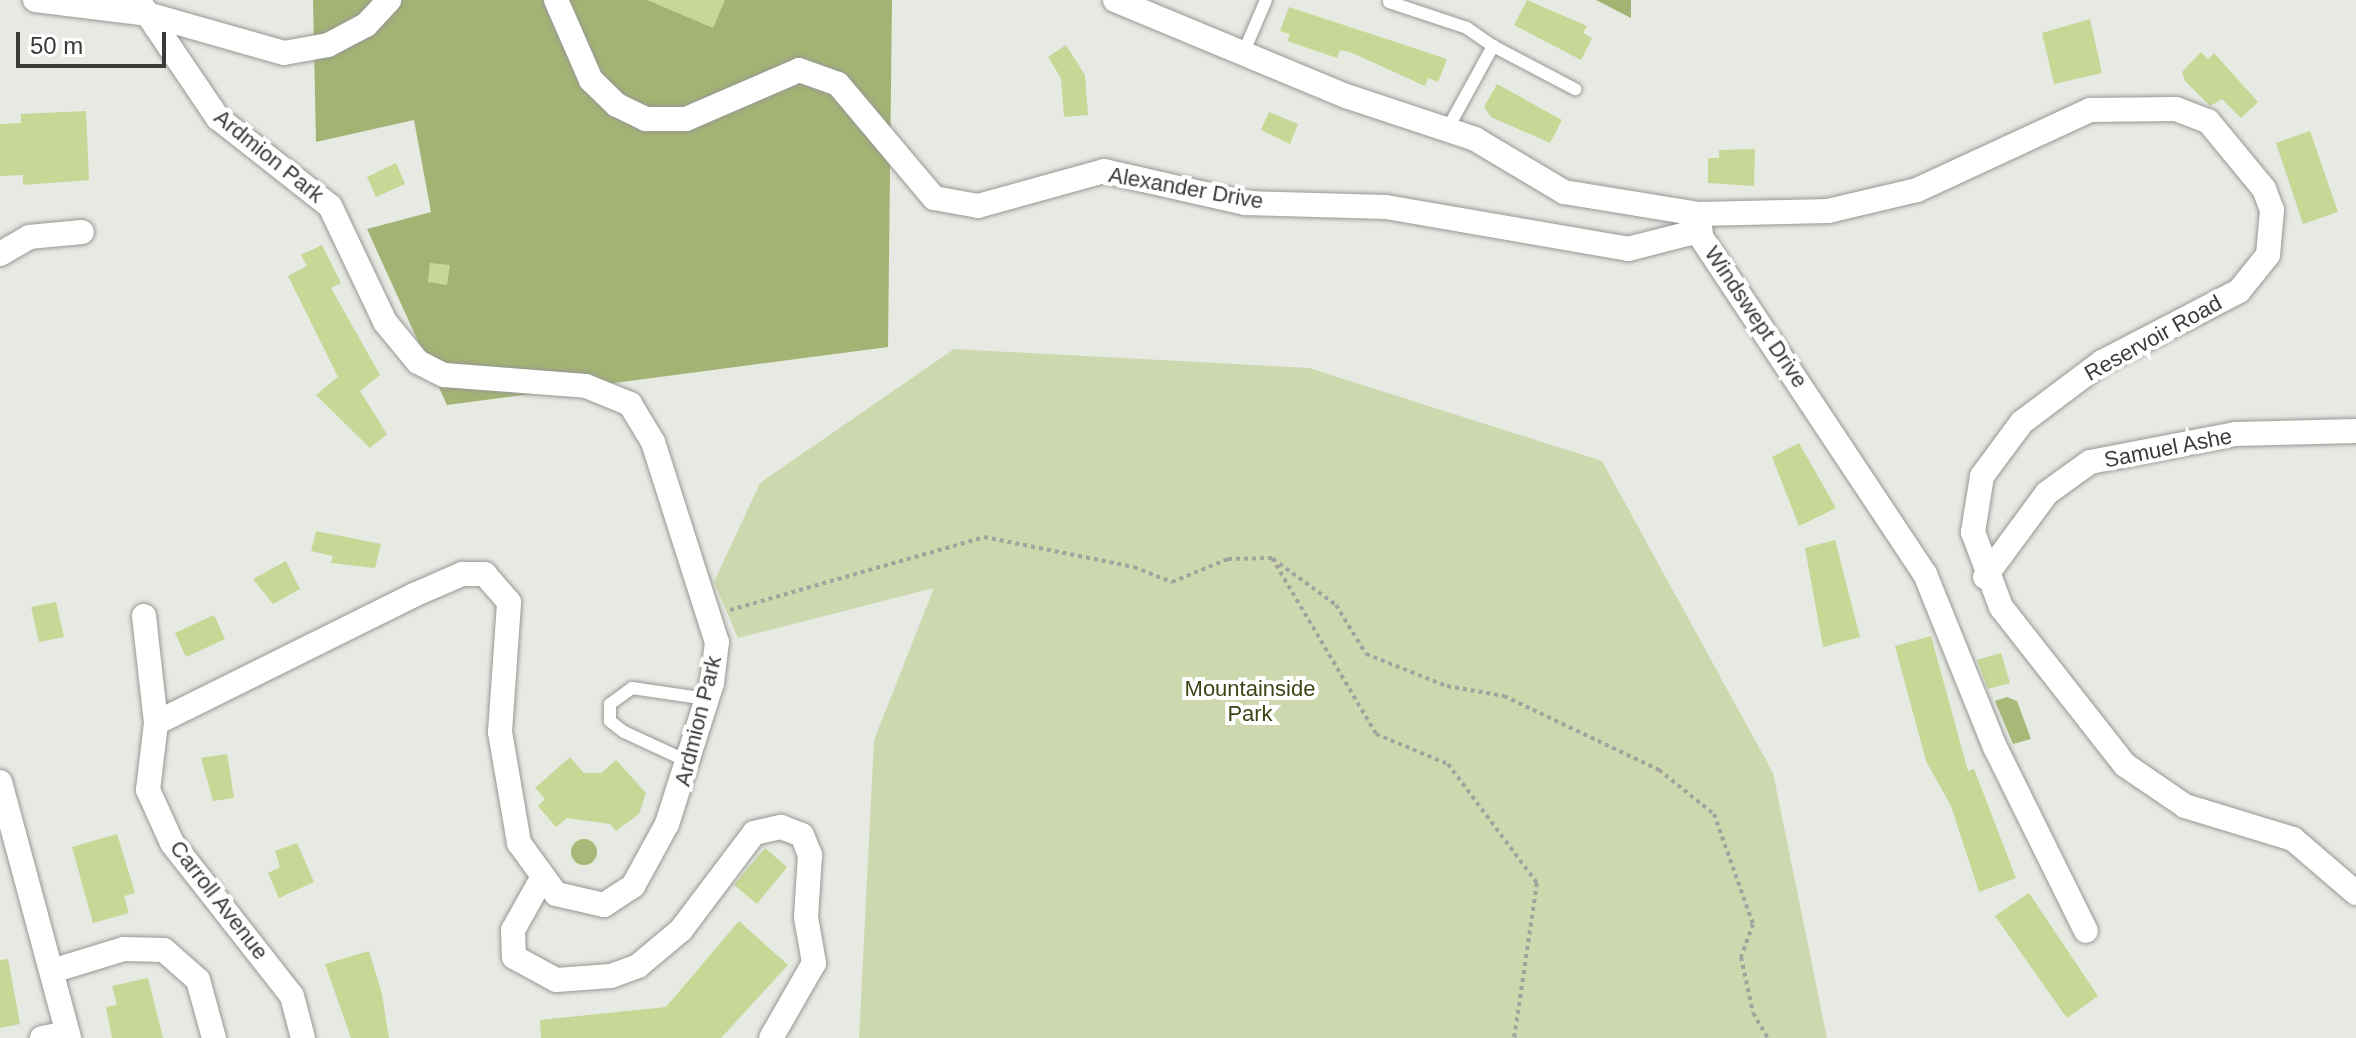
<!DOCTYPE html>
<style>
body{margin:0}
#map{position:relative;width:2356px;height:1038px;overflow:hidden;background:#e7e9e3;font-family:Helvetica,sans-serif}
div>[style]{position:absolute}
.green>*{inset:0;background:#cdd8ae}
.forest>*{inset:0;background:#a4b374}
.water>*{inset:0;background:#a8b878}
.round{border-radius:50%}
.building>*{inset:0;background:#c6d796}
.path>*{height:4px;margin-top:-2px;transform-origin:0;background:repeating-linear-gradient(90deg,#a2a39f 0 4px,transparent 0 8px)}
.roads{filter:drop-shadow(0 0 2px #969893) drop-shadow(0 0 2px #969893)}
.service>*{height:12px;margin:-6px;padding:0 6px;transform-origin:6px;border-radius:6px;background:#fff}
.minor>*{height:24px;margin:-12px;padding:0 12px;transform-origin:12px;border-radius:12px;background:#fff}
span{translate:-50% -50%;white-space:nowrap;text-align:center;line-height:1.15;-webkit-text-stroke:8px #fff;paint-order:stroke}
.street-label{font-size:22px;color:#3a3b39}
.park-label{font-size:22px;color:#3b4516}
.scale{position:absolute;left:16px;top:32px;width:150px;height:36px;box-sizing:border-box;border:4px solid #3a3b39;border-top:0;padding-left:10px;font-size:24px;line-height:28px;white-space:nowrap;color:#3a3b39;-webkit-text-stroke:6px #fff;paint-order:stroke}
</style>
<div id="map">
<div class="green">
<i style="clip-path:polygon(954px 349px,1309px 368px,1602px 461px,1773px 773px,1827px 1038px,859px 1038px,874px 740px,934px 588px,738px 638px,714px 582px,760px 483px)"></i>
</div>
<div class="forest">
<i style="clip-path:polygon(313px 0,892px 0,888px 347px,447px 405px,367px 229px,431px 212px,414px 120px,316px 142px)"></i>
<i style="clip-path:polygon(1596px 0,1631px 0,1631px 18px)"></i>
</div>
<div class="water">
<i style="clip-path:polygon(2007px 697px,2017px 701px,2031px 739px,2013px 744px,1995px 701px)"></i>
<i class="round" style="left:571px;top:839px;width:26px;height:26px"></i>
</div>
<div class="building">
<i style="clip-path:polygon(647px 0,725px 0,713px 28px)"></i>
<i style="clip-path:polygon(1527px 0,1587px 26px,1583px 33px,1592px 38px,1581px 60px,1514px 25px)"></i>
<i style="clip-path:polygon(1289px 7px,1447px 59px,1438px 82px,1428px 78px,1425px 86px,1350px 52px,1340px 50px,1337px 58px,1287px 41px,1290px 34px,1280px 31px)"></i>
<i style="clip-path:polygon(2090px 19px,2102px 73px,2054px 84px,2042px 33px)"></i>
<i style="clip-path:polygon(1066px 45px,1085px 75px,1088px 115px,1064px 117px,1061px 78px,1048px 57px)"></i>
<i style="clip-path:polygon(2201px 52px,2208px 59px,2214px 53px,2258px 102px,2241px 118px,2222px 99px,2210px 106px,2185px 81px,2182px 72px)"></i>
<i style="clip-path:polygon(1497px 84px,1562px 120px,1550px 143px,1491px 117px,1484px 107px)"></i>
<i style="clip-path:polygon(86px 111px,89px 180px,23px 185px,23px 175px,0 176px,0 124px,21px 123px,21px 114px)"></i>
<i style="clip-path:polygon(1269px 112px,1298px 124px,1290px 144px,1261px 130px)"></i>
<i style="clip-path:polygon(2310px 131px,2338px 212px,2303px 224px,2276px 143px)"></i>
<i style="clip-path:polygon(1755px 149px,1754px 186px,1708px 183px,1708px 158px,1719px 158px,1719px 150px)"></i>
<i style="clip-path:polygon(396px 163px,405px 184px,376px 197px,367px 177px)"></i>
<i style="clip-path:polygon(322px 245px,341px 283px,331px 288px,380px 375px,360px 391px,387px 434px,370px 448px,316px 395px,338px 377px,288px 276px,307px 266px,301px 255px)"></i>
<i style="clip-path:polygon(430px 263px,450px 265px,447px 285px,428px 282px)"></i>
<i style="clip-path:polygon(1799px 443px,1836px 508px,1799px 526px,1772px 457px)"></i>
<i style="clip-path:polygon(316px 531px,381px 544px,375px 568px,331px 563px,333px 556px,311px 551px)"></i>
<i style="clip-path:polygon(1835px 540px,1860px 637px,1823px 647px,1805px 548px)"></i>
<i style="clip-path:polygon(286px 561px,300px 589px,273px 604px,253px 579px)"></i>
<i style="clip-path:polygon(56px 602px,64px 637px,39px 642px,31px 607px)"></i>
<i style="clip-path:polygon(214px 615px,225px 639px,186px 657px,175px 633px)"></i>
<i style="clip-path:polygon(1931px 636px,1968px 771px,1974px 769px,2016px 878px,1979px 892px,1951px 806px,1926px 761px,1895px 646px)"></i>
<i style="clip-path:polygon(2001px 653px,2010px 683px,1988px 689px,1977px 660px)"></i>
<i style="clip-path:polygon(227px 754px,234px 798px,213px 801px,201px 758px)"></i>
<i style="clip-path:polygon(570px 757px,584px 773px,601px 773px,616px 760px,646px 793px,639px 814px,616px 831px,610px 824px,567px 818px,556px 827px,538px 806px,545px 799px,535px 788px)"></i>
<i style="clip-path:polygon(117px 834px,135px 893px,124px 896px,129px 913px,93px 923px,72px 847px)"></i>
<i style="clip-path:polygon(297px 843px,314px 882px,279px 898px,268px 873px,280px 867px,275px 851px)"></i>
<i style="clip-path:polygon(765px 848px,787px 867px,757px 904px,734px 885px)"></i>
<i style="clip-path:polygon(2029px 893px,2098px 996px,2067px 1018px,1995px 916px)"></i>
<i style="clip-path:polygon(739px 921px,788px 965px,721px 1038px,541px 1038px,540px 1020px,666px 1007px)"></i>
<i style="clip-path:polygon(369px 951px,382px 994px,389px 1038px,351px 1038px,325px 964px)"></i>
<i style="clip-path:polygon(8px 959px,20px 1024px,0 1028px,0 960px)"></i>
<i style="clip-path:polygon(148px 978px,163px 1038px,112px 1038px,106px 1007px,117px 1005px,112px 986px)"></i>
</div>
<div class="path">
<i style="left:1273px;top:559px;width:78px;rotate:36.1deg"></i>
<i style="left:1336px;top:605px;width:57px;rotate:58.5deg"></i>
<i style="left:1366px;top:654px;width:87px;rotate:21.6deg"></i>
<i style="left:1447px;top:686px;width:58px;rotate:10deg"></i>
<i style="left:1504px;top:696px;width:172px;rotate:25.5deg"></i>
<i style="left:1659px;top:770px;width:70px;rotate:38.7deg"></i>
<i style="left:1714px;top:814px;width:117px;rotate:70.5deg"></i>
<i style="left:1753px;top:924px;width:35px;rotate:110deg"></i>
<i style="left:1741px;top:957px;width:57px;rotate:77.9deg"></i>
<i style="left:1753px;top:1013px;width:29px;rotate:59deg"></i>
<i style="left:730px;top:610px;width:264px;rotate:-16deg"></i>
<i style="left:984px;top:537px;width:153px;rotate:11.3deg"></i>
<i style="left:1134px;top:567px;width:41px;rotate:21.5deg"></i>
<i style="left:1172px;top:582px;width:61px;rotate:-22.3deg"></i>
<i style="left:1228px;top:559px;width:44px;rotate:-1.3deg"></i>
<i style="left:1272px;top:558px;width:204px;rotate:59.4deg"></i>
<i style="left:1376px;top:734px;width:78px;rotate:22.6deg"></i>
<i style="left:1448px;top:764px;width:149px;rotate:53.2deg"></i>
<i style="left:1537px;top:883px;width:157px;rotate:98.4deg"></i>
</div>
<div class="roads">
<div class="service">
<i style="left:1389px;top:2px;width:82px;rotate:18.4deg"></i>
<i style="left:1467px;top:28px;width:32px;rotate:35deg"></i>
<i style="left:1245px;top:49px;width:53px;rotate:-66.8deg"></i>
<i style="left:1448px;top:128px;width:94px;rotate:-61.2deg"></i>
<i style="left:1493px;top:46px;width:93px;rotate:27.7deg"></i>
<i style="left:689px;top:762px;width:72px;rotate:-155.2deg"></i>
<i style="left:624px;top:732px;width:18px;rotate:-142deg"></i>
<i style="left:610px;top:721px;width:17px;rotate:-90deg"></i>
<i style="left:610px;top:704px;width:27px;rotate:-36deg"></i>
<i style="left:632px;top:688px;width:76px;rotate:8.3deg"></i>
</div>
<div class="minor">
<i style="left:35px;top:0;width:113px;rotate:7.1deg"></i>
<i style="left:147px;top:14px;width:142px;rotate:15.9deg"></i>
<i style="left:284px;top:53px;width:45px;rotate:-10.3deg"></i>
<i style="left:328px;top:45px;width:43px;rotate:-27.8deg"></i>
<i style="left:366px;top:25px;width:34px;rotate:-47deg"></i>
<i style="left:138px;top:0;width:143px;rotate:55.9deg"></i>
<i style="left:218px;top:118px;width:142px;rotate:38.2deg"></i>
<i style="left:330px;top:206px;width:128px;rotate:64.6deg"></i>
<i style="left:385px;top:322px;width:52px;rotate:50.5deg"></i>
<i style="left:418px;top:362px;width:29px;rotate:27deg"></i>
<i style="left:444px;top:375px;width:142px;rotate:4.4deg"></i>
<i style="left:586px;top:386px;width:48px;rotate:22.2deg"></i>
<i style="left:630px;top:404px;width:44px;rotate:58.8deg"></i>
<i style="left:653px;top:442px;width:210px;rotate:72.3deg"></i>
<i style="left:717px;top:642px;width:41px;rotate:97deg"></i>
<i style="left:712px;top:683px;width:148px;rotate:107.7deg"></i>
<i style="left:667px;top:824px;width:71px;rotate:118.7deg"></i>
<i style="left:633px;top:886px;width:35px;rotate:147deg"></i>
<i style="left:604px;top:905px;width:49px;rotate:-167.1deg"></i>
<i style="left:556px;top:894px;width:63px;rotate:-126deg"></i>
<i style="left:519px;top:843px;width:113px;rotate:-99.7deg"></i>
<i style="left:500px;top:732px;width:130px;rotate:-86deg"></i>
<i style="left:509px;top:602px;width:37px;rotate:-131deg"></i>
<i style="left:485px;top:574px;width:23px;rotate:180deg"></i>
<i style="left:462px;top:574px;width:52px;rotate:156.4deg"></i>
<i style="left:414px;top:595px;width:288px;rotate:153.6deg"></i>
<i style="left:556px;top:0;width:87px;rotate:66.4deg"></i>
<i style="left:591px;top:80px;width:36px;rotate:44deg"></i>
<i style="left:617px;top:105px;width:32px;rotate:26deg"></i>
<i style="left:646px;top:119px;width:40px"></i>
<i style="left:686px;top:119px;width:123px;rotate:-23.4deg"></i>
<i style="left:799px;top:70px;width:41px;rotate:19.7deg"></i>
<i style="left:838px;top:84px;width:149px;rotate:49.9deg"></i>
<i style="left:934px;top:198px;width:45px;rotate:10.3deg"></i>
<i style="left:978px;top:206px;width:131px;rotate:-15.5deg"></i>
<i style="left:1104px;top:171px;width:145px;rotate:12.8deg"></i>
<i style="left:1245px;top:203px;width:141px;rotate:1.6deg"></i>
<i style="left:1386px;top:207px;width:246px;rotate:9.8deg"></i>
<i style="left:1628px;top:249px;width:61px;rotate:-14.3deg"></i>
<i style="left:1687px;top:234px;width:23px;rotate:-59deg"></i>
<i style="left:1699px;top:214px;width:129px;rotate:-1.3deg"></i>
<i style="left:1828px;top:211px;width:91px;rotate:-13.3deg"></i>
<i style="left:1917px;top:190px;width:191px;rotate:-24.8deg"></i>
<i style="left:2090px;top:110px;width:86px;rotate:-0.7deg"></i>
<i style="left:2176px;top:109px;width:34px;rotate:21deg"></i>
<i style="left:2208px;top:121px;width:88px;rotate:50.5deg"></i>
<i style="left:2264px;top:189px;width:22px;rotate:69deg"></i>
<i style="left:2272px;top:210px;width:45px;rotate:95.1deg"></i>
<i style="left:2268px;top:255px;width:46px;rotate:128.9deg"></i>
<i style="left:2239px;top:291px;width:154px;rotate:152.6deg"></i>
<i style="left:2102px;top:362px;width:100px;rotate:143.1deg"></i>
<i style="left:2022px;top:422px;width:67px;rotate:126.5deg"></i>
<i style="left:1982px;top:476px;width:57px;rotate:99.1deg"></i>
<i style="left:1973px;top:532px;width:80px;rotate:69.5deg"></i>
<i style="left:2001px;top:607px;width:201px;rotate:51.9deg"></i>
<i style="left:2125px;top:765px;width:73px;rotate:34.3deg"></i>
<i style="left:2185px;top:806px;width:113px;rotate:17deg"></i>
<i style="left:2293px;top:839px;width:83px;rotate:40.6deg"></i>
<i style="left:1115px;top:0;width:250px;rotate:22.6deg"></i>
<i style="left:1346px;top:96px;width:136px;rotate:18.4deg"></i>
<i style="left:1475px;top:139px;width:104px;rotate:30.8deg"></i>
<i style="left:1564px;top:192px;width:137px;rotate:9.3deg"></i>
<i style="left:1699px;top:214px;width:23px;rotate:85deg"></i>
<i style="left:1701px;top:237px;width:405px;rotate:56.4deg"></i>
<i style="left:1925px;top:574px;width:187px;rotate:68deg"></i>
<i style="left:1995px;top:747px;width:205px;rotate:63.7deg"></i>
<i style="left:0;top:254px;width:34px;rotate:-30deg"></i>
<i style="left:29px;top:237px;width:53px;rotate:-5.4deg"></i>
<i style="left:1985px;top:577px;width:104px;rotate:-53.6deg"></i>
<i style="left:2047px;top:493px;width:53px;rotate:-35.8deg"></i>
<i style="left:2090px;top:462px;width:148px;rotate:-10.9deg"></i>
<i style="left:2235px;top:434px;width:121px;rotate:-1.4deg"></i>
<i style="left:144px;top:616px;width:108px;rotate:83.6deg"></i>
<i style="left:156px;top:723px;width:67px;rotate:96.8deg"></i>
<i style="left:148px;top:790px;width:58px;rotate:65.6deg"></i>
<i style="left:172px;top:843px;width:194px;rotate:51.9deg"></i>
<i style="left:292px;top:996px;width:43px;rotate:75.3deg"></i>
<i style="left:0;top:782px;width:265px;rotate:74.9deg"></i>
<i style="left:541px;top:880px;width:57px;rotate:119.2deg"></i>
<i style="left:513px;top:930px;width:27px;rotate:88deg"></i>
<i style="left:514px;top:957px;width:48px;rotate:28.7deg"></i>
<i style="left:556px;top:980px;width:55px;rotate:-4.2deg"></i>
<i style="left:611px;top:976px;width:29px;rotate:-20deg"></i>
<i style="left:638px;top:966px;width:56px;rotate:-39.9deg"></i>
<i style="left:681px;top:930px;width:121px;rotate:-53deg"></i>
<i style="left:754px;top:833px;width:28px;rotate:-13deg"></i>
<i style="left:781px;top:827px;width:22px;rotate:21deg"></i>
<i style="left:802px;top:835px;width:22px;rotate:68deg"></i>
<i style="left:810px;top:855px;width:62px;rotate:93.7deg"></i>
<i style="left:806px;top:917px;width:47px;rotate:80.1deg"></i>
<i style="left:814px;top:963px;width:86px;rotate:119.8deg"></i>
<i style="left:52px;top:971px;width:75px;rotate:-17deg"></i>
<i style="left:124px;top:949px;width:40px;rotate:1.4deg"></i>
<i style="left:164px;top:950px;width:45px;rotate:41.4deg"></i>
<i style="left:198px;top:980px;width:60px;rotate:74.6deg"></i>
<i style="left:42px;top:1038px;width:26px;rotate:-11deg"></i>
</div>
</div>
<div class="street-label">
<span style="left:269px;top:156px;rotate:39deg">Ardmion Park</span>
<span style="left:1186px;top:188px;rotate:10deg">Alexander Drive</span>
<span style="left:1756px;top:317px;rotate:56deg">Windswept Drive</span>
<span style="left:2153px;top:338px;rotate:-29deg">Reservoir Road</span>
<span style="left:2168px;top:448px;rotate:-11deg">Samuel Ashe</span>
<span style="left:698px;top:721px;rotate:-76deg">Ardmion Park</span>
<span style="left:219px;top:900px;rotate:52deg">Carroll Avenue</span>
</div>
<div class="park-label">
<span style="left:1250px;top:701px">Mountainside<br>Park</span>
</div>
<div class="scale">50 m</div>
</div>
